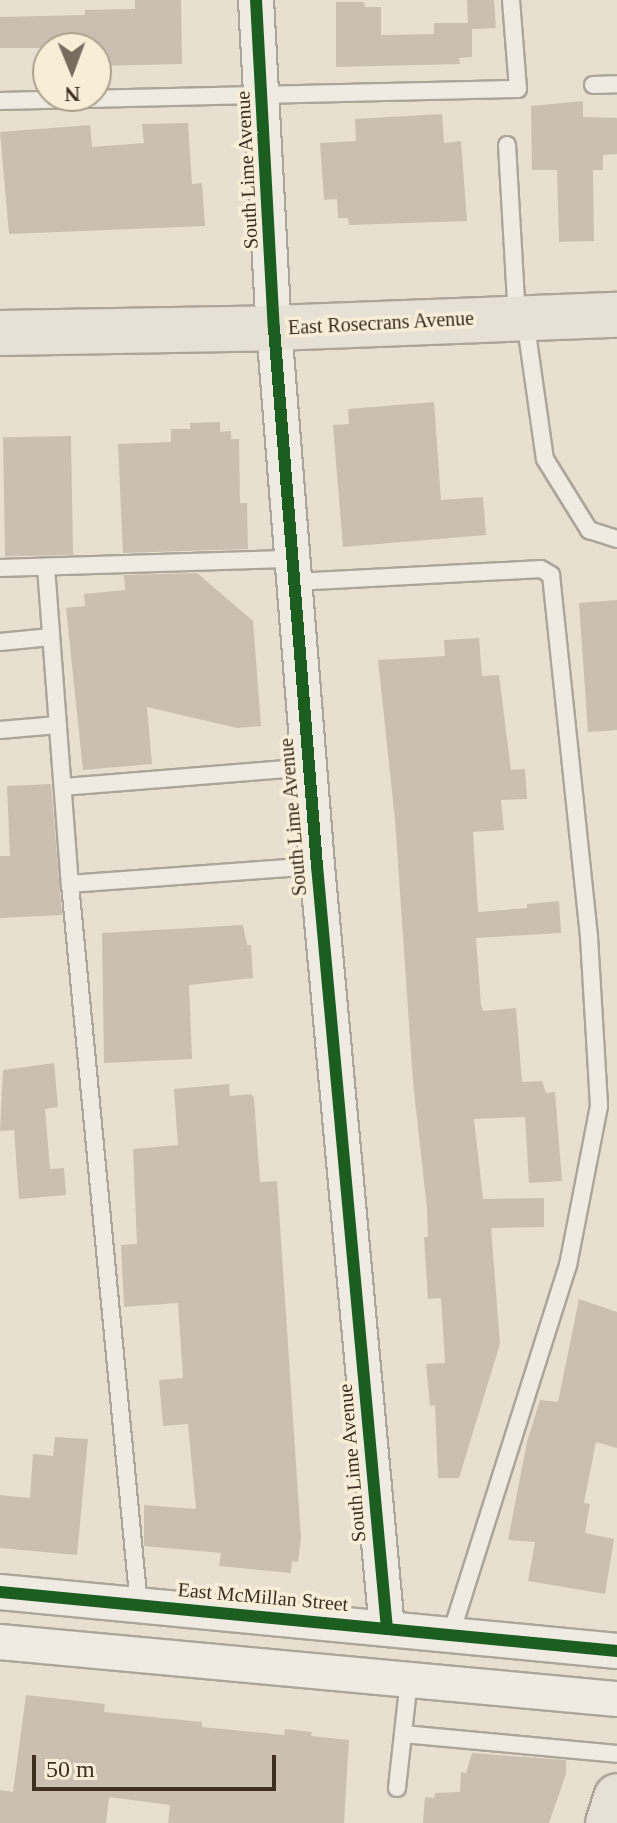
<!DOCTYPE html>
<style>
body{margin:0}
#map{position:relative;width:617px;height:1823px;overflow:hidden;background:#e7e0d1;font-family:Georgia,serif}
div>[style]{position:absolute}
.building>*{inset:0;background:#cbbfb2;transform-origin:0 0}
.roads{filter:drop-shadow(2px 0 #ada599) drop-shadow(-2px 0 #ada599) drop-shadow(0 2px #ada599) drop-shadow(0 -2px #ada599)}
.lane>*{height:16px;margin:-8px;padding:0 8px;transform-origin:8px;border-radius:8px;background:#efebe3}
.street>*{height:34px;margin:-17px;padding:0 17px;transform-origin:17px;border-radius:17px;background:#efebe3}
.primary>*{height:44px;margin:-22px;padding:0 22px;transform-origin:22px;border-radius:22px;background:#e6e1d4}
.cycleway>*{height:12px;margin:-6px;padding:0 6px;transform-origin:6px;border-radius:6px;background:#1b5e20}
span{translate:-50% -50%;white-space:nowrap;text-align:center;line-height:1.15;-webkit-text-stroke:7px #f7eed8;paint-order:stroke}
.street-label{font-size:20px;color:#3d2e20}
.north{position:absolute;left:32px;top:32px;width:80px;height:80px;box-sizing:border-box;background:#f7eed8;border:2px solid #ada18e;border-radius:50%;rotate:179deg;font-size:22px;font-weight:700;line-height:32px;text-align:center;color:#3d2e20}
.north::after{content:'';display:block;margin:auto;width:28px;height:36px;background:#786c5e;clip-path:polygon(50% 0,100% 100%,50% 72%,0 100%)}
.scale{position:absolute;left:32px;top:1755px;width:244px;height:36px;box-sizing:border-box;border:4px solid #3d2e20;border-top:0;padding-left:10px;font-size:24px;line-height:28px;white-space:nowrap;color:#3d2e20;-webkit-text-stroke:6px #f7eed8;paint-order:stroke}
</style>
<div id="map">
<div class="building">
<i style="clip-path:polygon(135px 0,181px 0,182px 64px,96px 66px,96px 48px,0 48px,0 17px,85px 15px,85px 10px,135px 9px)"></i>
<i style="clip-path:polygon(467px 0,494px 0,496px 28px,472px 29px,472px 57px,459px 58px,460px 64px,336px 67px,336px 2px,364px 2px,365px 7px,381px 7px,381px 35px,434px 34px,434px 23px,468px 23px)"></i>
<i style="clip-path:polygon(583px 101px,583px 117px,617px 118px,617px 154px,603px 155px,603px 170px,593px 170px,594px 241px,559px 242px,557px 170px,532px 170px,531px 106px)"></i>
<i style="clip-path:polygon(442px 114px,444px 143px,461px 141px,467px 221px,349px 225px,348px 218px,338px 218px,337px 199px,324px 200px,320px 143px,356px 141px,355px 119px)"></i>
<i style="clip-path:polygon(188px 123px,192px 184px,202px 183px,205px 226px,9px 234px,0 132px,90px 125px,92px 147px,144px 143px,142px 124px)"></i>
<i style="clip-path:polygon(434px 402px,441px 500px,483px 497px,486px 535px,343px 547px,333px 425px,349px 424px,348px 409px)"></i>
<i style="clip-path:polygon(220px 422px,220px 432px,231px 431px,231px 439px,239px 439px,240px 503px,247px 503px,248px 549px,123px 553px,118px 444px,171px 442px,171px 429px,190px 429px,190px 423px)"></i>
<i style="left:71px;top:436px;width:119px;height:68px;rotate:89deg"></i>
<i style="clip-path:polygon(197px 573px,253px 621px,261px 726px,237px 728px,147px 707px,152px 764px,83px 770px,66px 608px,85px 606px,84px 594px,125px 590px,124px 575px)"></i>
<i style="clip-path:polygon(617px 600px,617px 730px,588px 732px,579px 603px)"></i>
<i style="clip-path:polygon(479px 638px,482px 676px,499px 675px,511px 770px,525px 769px,527px 799px,501px 800px,504px 830px,473px 832px,478px 912px,527px 908px,527px 904px,559px 901px,561px 933px,476px 938px,481px 1004px,483px 1011px,516px 1008px,522px 1082px,542px 1081px,546px 1093px,555px 1092px,562px 1181px,529px 1183px,525px 1117px,474px 1119px,483px 1199px,544px 1198px,544px 1227px,491px 1228px,500px 1344px,459px 1478px,438px 1478px,435px 1405px,430px 1406px,426px 1364px,445px 1363px,441px 1298px,428px 1299px,424px 1237px,428px 1237px,427px 1209px,413px 1082px,395px 820px,378px 660px,445px 656px,444px 640px)"></i>
<i style="clip-path:polygon(51px 784px,62px 915px,0 918px,0 856px,10px 856px,7px 786px)"></i>
<i style="clip-path:polygon(243px 925px,247px 945px,251px 945px,253px 978px,189px 985px,192px 1059px,104px 1063px,102px 933px)"></i>
<i style="clip-path:polygon(54px 1063px,58px 1107px,45px 1109px,50px 1169px,64px 1168px,66px 1195px,19px 1199px,14px 1130px,0 1131px,3px 1070px)"></i>
<i style="clip-path:polygon(229px 1084px,230px 1096px,251px 1094px,254px 1098px,260px 1182px,277px 1181px,301px 1538px,298px 1562px,292px 1561px,291px 1573px,219px 1566px,221px 1553px,144px 1546px,144px 1505px,196px 1509px,188px 1424px,163px 1426px,159px 1380px,183px 1378px,178px 1303px,124px 1307px,121px 1245px,137px 1244px,133px 1149px,178px 1145px,174px 1089px)"></i>
<i style="clip-path:polygon(579px 1299px,617px 1312px,617px 1448px,596px 1442px,584px 1503px,590px 1504px,585px 1533px,614px 1539px,605px 1594px,528px 1581px,535px 1542px,508px 1540px,527px 1442px,540px 1400px,558px 1402px)"></i>
<i style="clip-path:polygon(55px 1437px,88px 1439px,77px 1555px,0 1548px,0 1495px,30px 1498px,33px 1454px,53px 1456px)"></i>
<i style="clip-path:polygon(26px 1695px,105px 1704px,104px 1712px,202px 1722px,202px 1727px,284px 1735px,285px 1729px,312px 1732px,311px 1736px,349px 1740px,344px 1823px,168px 1823px,170px 1805px,109px 1797px,106px 1823px,0 1823px,0 1790px,13px 1792px)"></i>
<i style="clip-path:polygon(472px 1753px,566px 1760px,566px 1774px,549px 1823px,423px 1823px,425px 1797px,434px 1798px,435px 1793px,460px 1792px,461px 1772px,466px 1773px)"></i>
</div>
<div class="roads">
<div class="lane">
<i style="left:593px;top:85px;width:24px;rotate:-2deg"></i>
<i style="left:0;top:101px;width:518px;rotate:-1.33deg"></i>
<i style="left:518px;top:89px;width:89px;rotate:-94.5deg"></i>
<i style="left:507px;top:145px;width:171px;rotate:86.7deg"></i>
<i style="left:525px;top:319px;width:141px;rotate:81.9deg"></i>
<i style="left:545px;top:459px;width:84px;rotate:58.2deg"></i>
<i style="left:589px;top:530px;width:29px;rotate:18deg"></i>
<i style="left:46px;top:567px;width:318px;rotate:85.7deg"></i>
<i style="left:70px;top:884px;width:725px;rotate:84.54deg"></i>
<i style="left:0;top:568px;width:293px;rotate:-1.8deg"></i>
<i style="left:294px;top:582px;width:247px;rotate:-3deg"></i>
<i style="left:541px;top:569px;width:12px;rotate:31deg"></i>
<i style="left:551px;top:575px;width:364px;rotate:84deg"></i>
<i style="left:589px;top:937px;width:169px;rotate:86.6deg"></i>
<i style="left:599px;top:1106px;width:162px;rotate:101deg"></i>
<i style="left:568px;top:1265px;width:389px;rotate:107.6deg"></i>
<i style="left:0;top:642px;width:51px;rotate:-5.6deg"></i>
<i style="left:0;top:730px;width:58px;rotate:-4.9deg"></i>
<i style="left:63px;top:787px;width:247px;rotate:-4.6deg"></i>
<i style="left:70px;top:884px;width:248px;rotate:-4.2deg"></i>
<i style="left:403px;top:1734px;width:215px;rotate:5.3deg"></i>
<i style="left:397px;top:1788px;width:109px;rotate:-83.7deg"></i>
</div>
<div class="street">
<i style="left:256px;top:0;width:328px;rotate:86.9deg"></i>
<i style="left:274px;top:328px;width:540px;rotate:85.43deg"></i>
<i style="left:317px;top:866px;width:766px;rotate:84.76deg"></i>
<i style="left:0;top:1592px;width:620px;rotate:5.46deg"></i>
<i style="left:0;top:1642px;width:620px;rotate:5.28deg"></i>
</div>
<div class="primary">
<i style="left:0;top:333px;width:274px;rotate:-1deg"></i>
<i style="left:274px;top:328px;width:343px;rotate:-2.2deg"></i>
<i style="left:608px;top:1823px;width:28px;rotate:-72deg"></i>
</div>
</div>
<div class="cycleway">
<i style="left:256px;top:0;width:328px;rotate:86.9deg"></i>
<i style="left:274px;top:328px;width:540px;rotate:85.43deg"></i>
<i style="left:317px;top:866px;width:766px;rotate:84.76deg"></i>
<i style="left:0;top:1592px;width:620px;rotate:5.46deg"></i>
</div>
<div class="street-label">
<span style="left:247px;top:170px;rotate:-93deg">South Lime Avenue</span>
<span style="left:381px;top:323px;rotate:-3deg">East Rosecrans Avenue</span>
<span style="left:293px;top:817px;rotate:-95deg">South Lime Avenue</span>
<span style="left:352px;top:1463px;rotate:-95deg">South Lime Avenue</span>
<span style="left:263px;top:1597px;rotate:5deg">East McMillan Street</span>
</div>
<div class="north">N</div>
<div class="scale">50 m</div>
</div>
